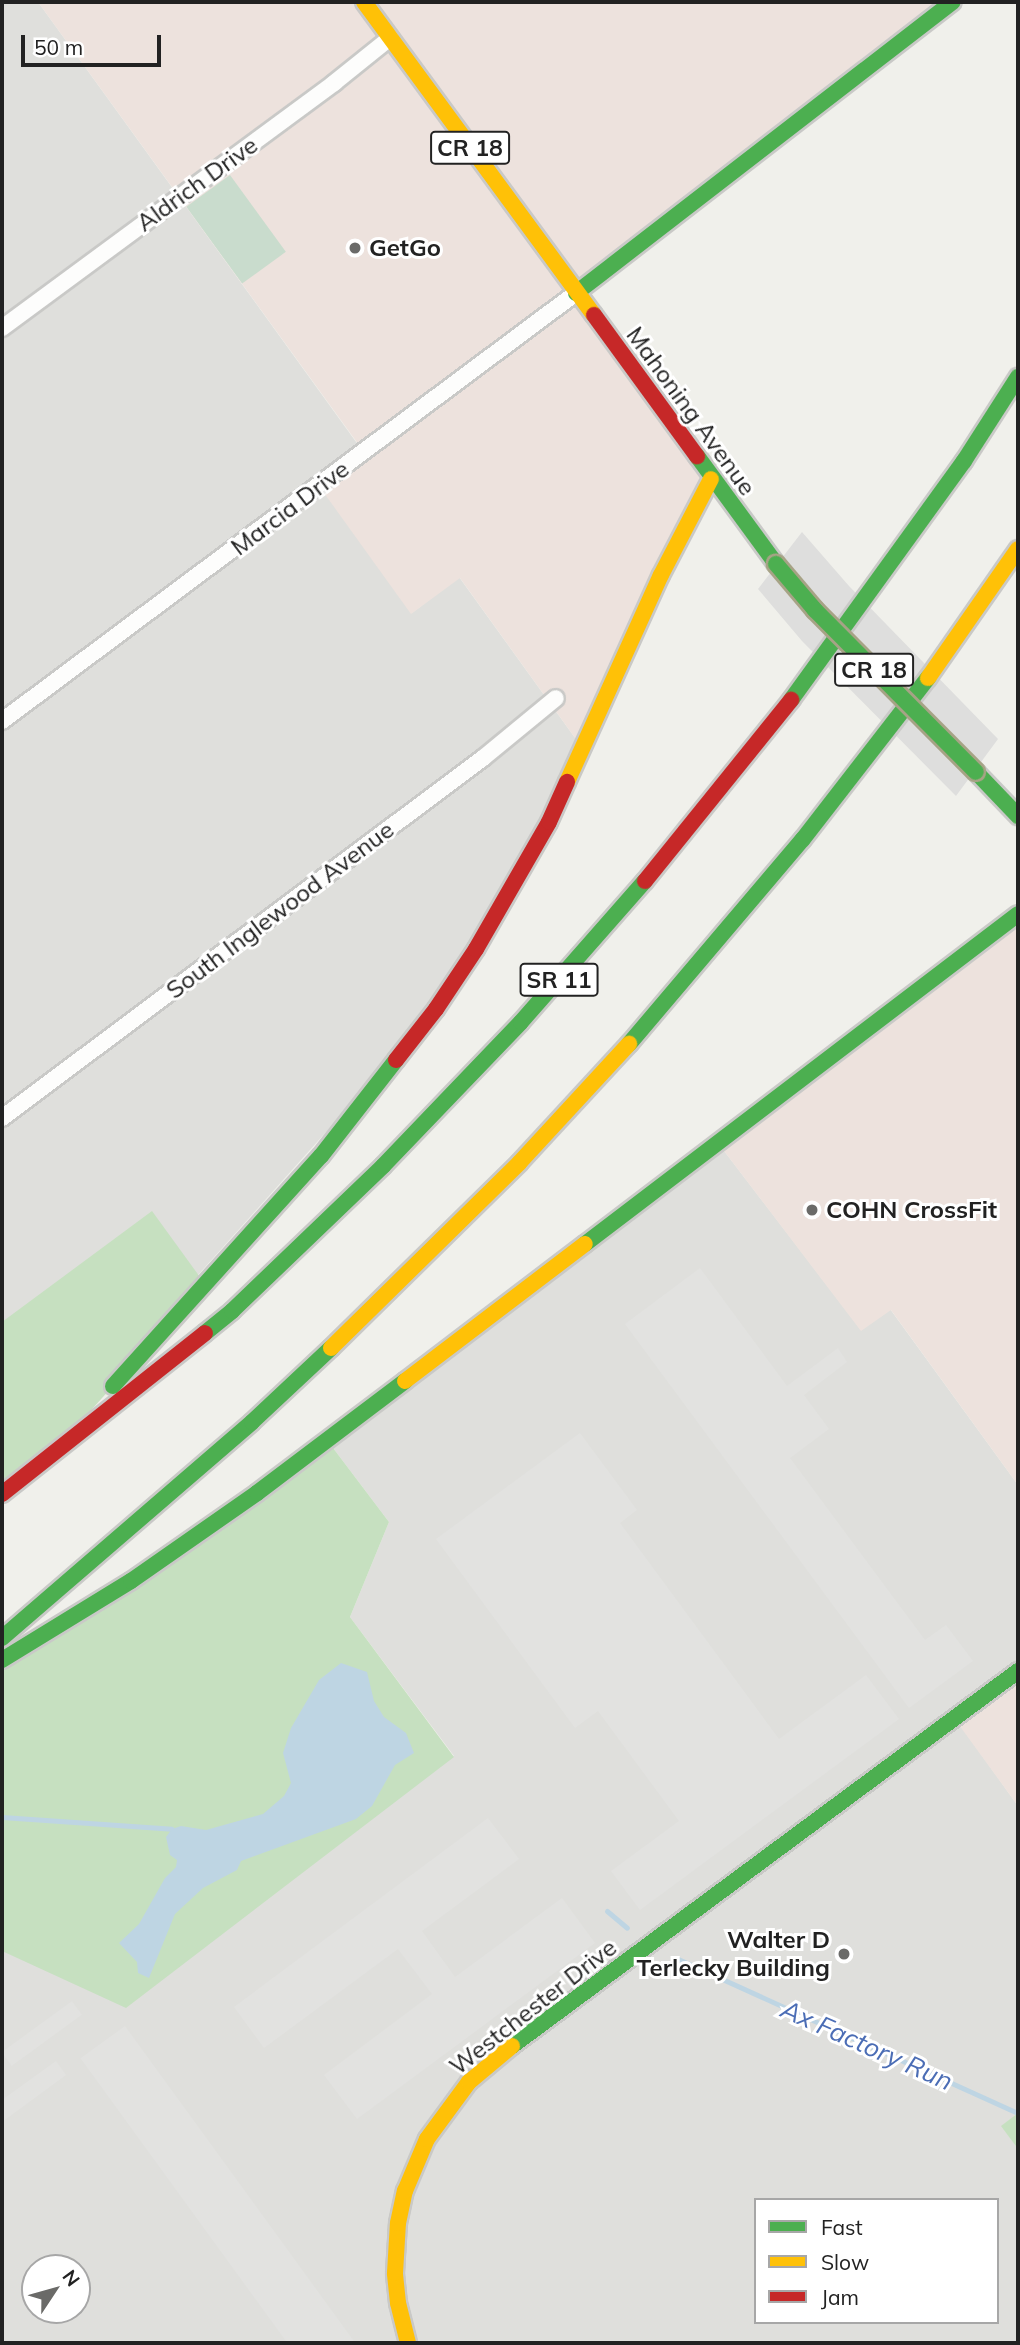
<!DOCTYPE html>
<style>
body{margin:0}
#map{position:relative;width:1020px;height:2345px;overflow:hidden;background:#f0f0eb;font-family:Mulish,sans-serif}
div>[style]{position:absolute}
.residential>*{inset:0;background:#dfdfdc}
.commercial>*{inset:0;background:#ede2dd}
.forest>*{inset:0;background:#c6e0c0}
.cemetery>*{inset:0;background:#c9dccd;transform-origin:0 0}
.parking>*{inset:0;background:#e2e2e0;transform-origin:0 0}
.water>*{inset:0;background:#bed5e3}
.pier>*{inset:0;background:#dededd}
.stream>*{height:5px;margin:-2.5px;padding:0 2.5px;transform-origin:2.5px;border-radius:2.5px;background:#bed5e3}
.roads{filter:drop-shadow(2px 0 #c9c9c7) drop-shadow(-2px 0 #c9c9c7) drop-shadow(0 2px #c9c9c7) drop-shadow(0 -2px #c9c9c7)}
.street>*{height:16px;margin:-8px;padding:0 8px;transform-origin:8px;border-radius:8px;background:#fdfdfc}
.fast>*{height:16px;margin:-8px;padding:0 8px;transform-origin:8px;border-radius:8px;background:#4caf50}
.slow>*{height:16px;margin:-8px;padding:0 8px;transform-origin:8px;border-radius:8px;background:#ffc107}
.jam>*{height:16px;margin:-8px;padding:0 8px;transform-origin:8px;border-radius:8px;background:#c62828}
.bridges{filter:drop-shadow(2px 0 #a7a386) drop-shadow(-2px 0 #a7a386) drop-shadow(0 2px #a7a386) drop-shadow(0 -2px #a7a386)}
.fast-bridge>*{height:16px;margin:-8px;padding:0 8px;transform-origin:8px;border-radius:8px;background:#4caf50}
.dots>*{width:19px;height:19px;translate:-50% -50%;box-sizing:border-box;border:4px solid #fff;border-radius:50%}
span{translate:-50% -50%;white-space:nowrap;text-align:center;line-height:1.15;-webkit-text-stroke:6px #fff;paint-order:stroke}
.shield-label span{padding:2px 5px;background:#fff;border:2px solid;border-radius:5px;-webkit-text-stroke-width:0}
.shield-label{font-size:23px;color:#222;font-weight:700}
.street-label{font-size:24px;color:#222}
.poi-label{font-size:24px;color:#222;font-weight:700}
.left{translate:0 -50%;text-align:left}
.right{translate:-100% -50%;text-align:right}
.water-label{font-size:26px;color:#4b6db5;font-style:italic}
.frame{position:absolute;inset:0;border:4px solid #222;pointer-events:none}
.legend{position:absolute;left:754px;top:2198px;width:245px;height:126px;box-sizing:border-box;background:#fff;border:2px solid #a7a7a7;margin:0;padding:9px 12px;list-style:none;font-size:21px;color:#222}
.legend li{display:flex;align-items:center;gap:14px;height:35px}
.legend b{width:35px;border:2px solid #a7a7a7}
.north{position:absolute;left:21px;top:2254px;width:70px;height:70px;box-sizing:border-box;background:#fff;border:2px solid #a7a7a7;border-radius:50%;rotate:54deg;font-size:19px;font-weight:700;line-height:28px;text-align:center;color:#222}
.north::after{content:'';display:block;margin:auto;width:24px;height:32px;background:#6a6a68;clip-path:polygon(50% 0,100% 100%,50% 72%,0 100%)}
.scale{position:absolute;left:21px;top:35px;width:140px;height:32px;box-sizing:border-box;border:4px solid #222;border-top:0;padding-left:9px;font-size:21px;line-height:24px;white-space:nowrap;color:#222;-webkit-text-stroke:5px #fff;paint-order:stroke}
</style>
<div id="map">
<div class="residential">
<i style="clip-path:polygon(2px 2px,38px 2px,364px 453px,412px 613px,459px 577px,583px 749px,436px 1009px,2px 1494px)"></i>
<i style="clip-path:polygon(evenodd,718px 1143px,861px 1330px,890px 1309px,1018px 1485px,1018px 1671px,955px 1718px,1018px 1806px,1018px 2113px,1002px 2126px,1018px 2149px,1018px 2343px,2px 2343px,2px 1952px,454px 1756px,350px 1617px,389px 1522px,327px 1440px,718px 1143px,756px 2200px,997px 2200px,997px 2322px,756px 2322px,756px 2200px,718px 1143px,35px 2268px,77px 2268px,77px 2310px,35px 2310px,35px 2268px)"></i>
</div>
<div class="commercial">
<i style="clip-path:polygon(38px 2px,953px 2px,577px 293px,711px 479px,583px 749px,460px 578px,411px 614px,319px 486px,364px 452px)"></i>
<i style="clip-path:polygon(1018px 914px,1018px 1485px,891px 1310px,861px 1331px,718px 1143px)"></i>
<i style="clip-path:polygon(1018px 1671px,1018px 1806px,954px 1718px)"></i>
</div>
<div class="forest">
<i style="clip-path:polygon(152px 1211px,205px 1284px,56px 1449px,2px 1494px,2px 1322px)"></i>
<i style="clip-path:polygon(327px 1440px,389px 1522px,350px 1617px,454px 1757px,126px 2008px,2px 1951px,2px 1660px)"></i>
<i style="clip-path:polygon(1018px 2113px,1018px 2149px,1001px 2126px)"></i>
</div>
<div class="cemetery">
<i style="left:230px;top:175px;width:95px;height:54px;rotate:54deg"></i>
</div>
<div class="parking">
<i style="clip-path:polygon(700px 1268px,787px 1386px,838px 1348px,847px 1362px,804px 1395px,829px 1429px,790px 1458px,925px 1640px,946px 1625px,973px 1661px,909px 1708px,625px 1324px)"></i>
<i style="clip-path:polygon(580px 1433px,637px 1510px,620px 1523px,779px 1739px,866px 1675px,899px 1719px,640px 1910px,611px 1871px,679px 1821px,598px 1711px,575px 1728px,436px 1539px)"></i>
<i style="clip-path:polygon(488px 1818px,519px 1859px,422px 1931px,455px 1977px,562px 1898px,595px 1943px,357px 2119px,324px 2075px,432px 1994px,398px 1949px,264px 2048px,234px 2007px)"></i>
<i style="left:72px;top:2001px;width:17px;height:87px;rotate:54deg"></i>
<i style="left:125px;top:2026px;width:393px;height:55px;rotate:54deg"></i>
<i style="clip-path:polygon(56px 2061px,66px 2075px,2px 2122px,2px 2100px)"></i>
</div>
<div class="water">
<i style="clip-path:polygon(341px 1663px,367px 1672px,374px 1701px,384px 1717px,406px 1733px,414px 1753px,395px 1765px,372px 1806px,356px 1819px,241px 1861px,237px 1870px,203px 1888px,175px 1914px,149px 1978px,138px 1973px,137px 1962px,119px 1943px,139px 1924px,165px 1878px,176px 1867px,177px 1860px,170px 1855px,166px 1837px,172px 1829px,181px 1826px,206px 1830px,263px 1814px,284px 1796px,291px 1783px,283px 1753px,291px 1728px,319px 1680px)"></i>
</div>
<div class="pier">
<i style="clip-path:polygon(802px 532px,849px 586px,998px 739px,956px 796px,802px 641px,758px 589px)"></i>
</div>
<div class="stream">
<i style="left:2px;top:1817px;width:170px;rotate:4deg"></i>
<i style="left:607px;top:1911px;width:26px;rotate:40deg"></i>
<i style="left:678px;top:1959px;width:373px;rotate:24.4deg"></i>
</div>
<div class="roads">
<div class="street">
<i style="left:2px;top:328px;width:413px;rotate:-36.4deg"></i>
<i style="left:334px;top:83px;width:72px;rotate:-38.8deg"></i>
<i style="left:2px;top:721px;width:716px;rotate:-36.71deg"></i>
<i style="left:2px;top:1118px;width:601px;rotate:-36.81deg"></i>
<i style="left:483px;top:758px;width:94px;rotate:-39.4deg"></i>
</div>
<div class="fast">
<i style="left:576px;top:293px;width:476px;rotate:-37.7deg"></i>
<i style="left:697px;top:456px;width:134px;rotate:53.8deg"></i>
<i style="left:791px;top:700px;width:295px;rotate:-54.1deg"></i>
<i style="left:964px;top:461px;width:100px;rotate:-57.3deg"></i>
<i style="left:976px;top:772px;width:61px;rotate:46.3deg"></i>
<i style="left:629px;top:1044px;width:269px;rotate:-49.7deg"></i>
<i style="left:803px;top:839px;width:204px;rotate:-52.2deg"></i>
<i style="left:585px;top:1244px;width:544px;rotate:-37.31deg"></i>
<i style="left:205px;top:1333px;width:35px;rotate:-39deg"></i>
<i style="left:232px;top:1311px;width:209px;rotate:-43.8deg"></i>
<i style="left:383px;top:1166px;width:199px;rotate:-46.2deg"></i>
<i style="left:521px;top:1022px;width:188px;rotate:-48.7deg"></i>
<i style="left:113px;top:1386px;width:310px;rotate:-47.9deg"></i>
<i style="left:321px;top:1156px;width:122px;rotate:-52deg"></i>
<i style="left:2px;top:1638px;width:330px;rotate:-40.8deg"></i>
<i style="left:252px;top:1422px;width:108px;rotate:-43.1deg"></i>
<i style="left:2px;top:1660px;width:151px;rotate:-31.5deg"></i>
<i style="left:131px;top:1581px;width:154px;rotate:-34.9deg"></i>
<i style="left:257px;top:1493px;width:186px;rotate:-37.1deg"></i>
<i style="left:512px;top:2046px;width:630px;rotate:-36.54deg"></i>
</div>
<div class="slow">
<i style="left:364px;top:2px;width:388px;rotate:53.7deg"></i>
<i style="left:928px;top:678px;width:157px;rotate:-55.1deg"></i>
<i style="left:567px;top:782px;width:227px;rotate:-65.6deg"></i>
<i style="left:661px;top:575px;width:108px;rotate:-62.5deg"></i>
<i style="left:331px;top:1348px;width:265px;rotate:-44.5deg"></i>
<i style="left:520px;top:1162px;width:161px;rotate:-47.3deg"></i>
<i style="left:405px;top:1381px;width:226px;rotate:-37.3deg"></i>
<i style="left:408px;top:2343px;width:41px;rotate:-104deg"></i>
<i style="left:398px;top:2303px;width:30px;rotate:-96deg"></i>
<i style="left:395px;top:2273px;width:50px;rotate:-86.6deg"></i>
<i style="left:398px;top:2223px;width:33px;rotate:-78deg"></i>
<i style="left:405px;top:2191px;width:56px;rotate:-67.1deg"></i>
<i style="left:427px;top:2139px;width:71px;rotate:-53.6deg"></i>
<i style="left:469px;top:2082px;width:56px;rotate:-39.9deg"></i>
</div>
<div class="jam">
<i style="left:594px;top:315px;width:175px;rotate:53.9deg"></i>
<i style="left:645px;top:881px;width:233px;rotate:-51.1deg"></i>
<i style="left:396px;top:1060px;width:65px;rotate:-51.9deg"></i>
<i style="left:436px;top:1009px;width:72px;rotate:-56.3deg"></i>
<i style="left:476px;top:949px;width:146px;rotate:-60.1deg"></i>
<i style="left:549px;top:822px;width:44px;rotate:-65.8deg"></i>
<i style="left:2px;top:1494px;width:259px;rotate:-38.4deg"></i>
</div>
</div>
<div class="bridges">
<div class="fast-bridge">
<i style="left:776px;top:564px;width:60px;rotate:49.7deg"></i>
<i style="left:815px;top:610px;width:228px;rotate:45.2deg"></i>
</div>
</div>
<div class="dots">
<i style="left:355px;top:248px;background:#6a6a68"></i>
<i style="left:812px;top:1210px;background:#6a6a68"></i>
<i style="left:844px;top:1954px;background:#6a6a68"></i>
</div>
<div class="shield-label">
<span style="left:470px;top:148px">CR 18</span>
<span style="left:874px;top:670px">CR 18</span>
<span style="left:559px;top:980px">SR 11</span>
</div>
<div class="street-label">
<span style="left:197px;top:184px;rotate:-36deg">Aldrich Drive</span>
<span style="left:691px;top:411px;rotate:54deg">Mahoning Avenue</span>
<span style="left:290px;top:508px;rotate:-37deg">Marcia Drive</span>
<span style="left:280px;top:910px;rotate:-37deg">South Inglewood Avenue</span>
<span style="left:533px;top:2007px;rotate:-38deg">Westchester Drive</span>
</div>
<div class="poi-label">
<span class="left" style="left:369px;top:248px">GetGo</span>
<span class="left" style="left:826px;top:1210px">COHN CrossFit</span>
<span class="right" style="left:830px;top:1954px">Walter D<br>Terlecky Building</span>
</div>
<div class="water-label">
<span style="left:867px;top:2045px;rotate:24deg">Ax Factory Run</span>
</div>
<div class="frame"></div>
<ul class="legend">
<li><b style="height:9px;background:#4caf50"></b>Fast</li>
<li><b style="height:9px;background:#ffc107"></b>Slow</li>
<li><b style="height:9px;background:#c62828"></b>Jam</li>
</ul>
<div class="north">N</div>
<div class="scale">50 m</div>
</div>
